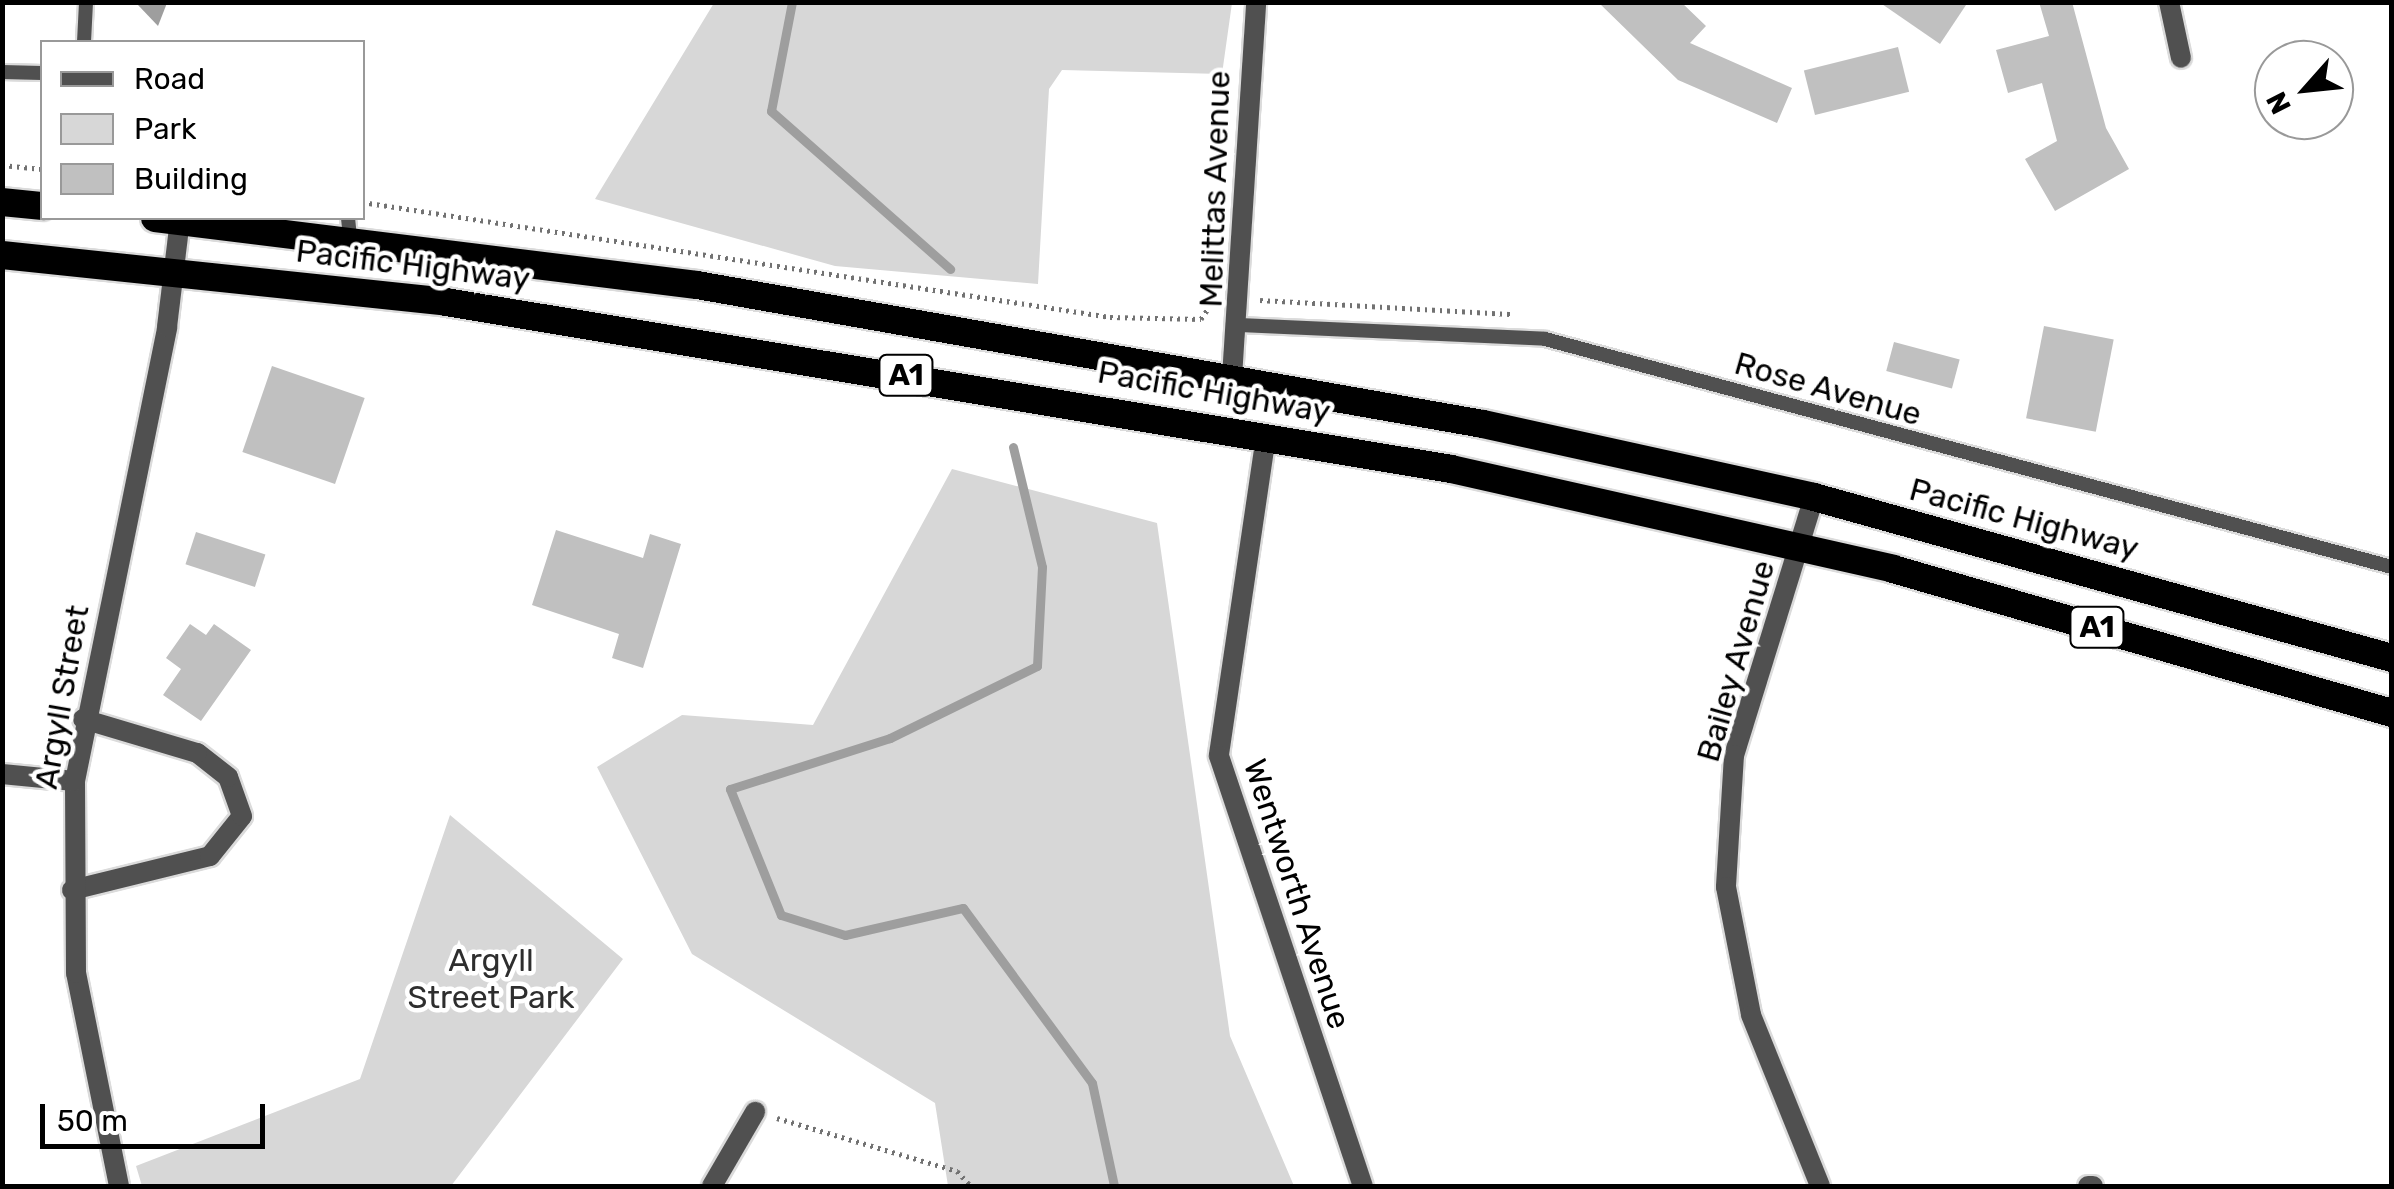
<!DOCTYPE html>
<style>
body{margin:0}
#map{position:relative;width:2394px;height:1189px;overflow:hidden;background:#fff;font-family:Rubik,sans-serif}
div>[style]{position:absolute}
.green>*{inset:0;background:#d7d7d7}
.water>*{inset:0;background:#9e9e9e}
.stream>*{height:9px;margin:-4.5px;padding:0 4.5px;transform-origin:4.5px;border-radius:4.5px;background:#9e9e9e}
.building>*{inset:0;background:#c0c0c0;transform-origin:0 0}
.path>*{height:5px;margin-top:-2.5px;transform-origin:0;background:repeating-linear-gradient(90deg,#727272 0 2.5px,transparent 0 7.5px)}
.roads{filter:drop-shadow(2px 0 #dbdbdb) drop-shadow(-2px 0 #dbdbdb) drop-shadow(0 2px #dbdbdb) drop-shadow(0 -2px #dbdbdb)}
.service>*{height:14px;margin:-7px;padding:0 7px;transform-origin:7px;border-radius:7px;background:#505050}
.minor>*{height:20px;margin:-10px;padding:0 10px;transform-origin:10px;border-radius:10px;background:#505050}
.trunk>*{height:28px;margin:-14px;padding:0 14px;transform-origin:14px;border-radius:14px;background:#000}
span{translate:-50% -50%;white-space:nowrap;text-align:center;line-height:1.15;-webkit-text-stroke:9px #fff;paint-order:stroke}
.shield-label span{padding:2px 8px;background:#fff;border:2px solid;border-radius:8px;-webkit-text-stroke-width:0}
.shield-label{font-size:30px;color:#000;font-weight:700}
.street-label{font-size:32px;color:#000}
.park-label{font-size:32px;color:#2e2e2e}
.frame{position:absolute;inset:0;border:5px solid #000;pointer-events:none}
.legend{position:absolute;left:40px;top:40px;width:325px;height:180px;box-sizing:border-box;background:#fff;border:2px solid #999;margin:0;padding:12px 18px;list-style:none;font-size:30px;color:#000}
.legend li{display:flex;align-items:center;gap:20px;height:50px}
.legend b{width:50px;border:2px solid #999}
.north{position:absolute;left:2254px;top:40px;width:100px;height:100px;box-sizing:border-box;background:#fff;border:2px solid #999;border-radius:50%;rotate:243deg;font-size:28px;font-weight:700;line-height:40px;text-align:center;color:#000}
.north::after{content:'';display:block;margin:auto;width:35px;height:45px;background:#000;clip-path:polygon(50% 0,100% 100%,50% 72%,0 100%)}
.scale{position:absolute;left:40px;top:1104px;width:225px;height:45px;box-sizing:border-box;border:5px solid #000;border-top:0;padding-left:12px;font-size:30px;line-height:35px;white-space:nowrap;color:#000;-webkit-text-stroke:8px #fff;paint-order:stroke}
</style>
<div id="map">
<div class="green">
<i style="clip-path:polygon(714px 3px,714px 2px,1232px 3px,1222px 74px,1062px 70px,1049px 89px,1038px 284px,835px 266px,595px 199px)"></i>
<i style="clip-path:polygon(952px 469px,1157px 523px,1230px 1036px,1294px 1186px,948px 1186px,935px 1103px,692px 954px,597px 767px,682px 715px,813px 725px)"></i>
<i style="clip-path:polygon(450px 815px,623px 959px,451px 1186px,142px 1186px,136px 1166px,360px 1079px)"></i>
</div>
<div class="water">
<i style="clip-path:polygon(167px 3px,158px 26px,138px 5px,138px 3px)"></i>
</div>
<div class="stream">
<i style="left:792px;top:2px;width:111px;rotate:100.9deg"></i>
<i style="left:771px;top:111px;width:239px;rotate:41.4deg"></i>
<i style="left:1013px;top:447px;width:123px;rotate:76.4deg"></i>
<i style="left:1042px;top:567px;width:99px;rotate:92.9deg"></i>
<i style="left:1037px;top:666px;width:164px;rotate:153.9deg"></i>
<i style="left:890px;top:738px;width:168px;rotate:162.3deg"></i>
<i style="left:730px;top:789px;width:136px;rotate:68deg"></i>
<i style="left:781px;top:915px;width:67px;rotate:17.4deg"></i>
<i style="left:845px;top:935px;width:121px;rotate:-12.9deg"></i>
<i style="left:963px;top:908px;width:217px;rotate:53.6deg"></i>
<i style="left:1092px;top:1083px;width:105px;rotate:77.9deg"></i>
</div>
<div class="building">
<i style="clip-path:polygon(1598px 2px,1681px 2px,1706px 26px,1690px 43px,1792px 88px,1777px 123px,1678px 80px)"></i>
<i style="clip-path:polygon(1879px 2px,1968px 2px,1940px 44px)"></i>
<i style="clip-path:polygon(2039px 2px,2072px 2px,2106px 128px,2129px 169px,2055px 211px,2025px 159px,2057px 141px,2042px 83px,2008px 93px,1996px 50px,2049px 36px)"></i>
<i style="left:1898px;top:47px;width:46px;height:97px;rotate:76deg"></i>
<i style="left:2044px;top:326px;width:71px;height:94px;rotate:11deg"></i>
<i style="left:1894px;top:342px;width:68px;height:30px;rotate:15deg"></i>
<i style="left:272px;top:366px;width:98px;height:91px;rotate:19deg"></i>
<i style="clip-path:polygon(556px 530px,643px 558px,650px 534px,681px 544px,643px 668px,612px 658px,619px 634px,532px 605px)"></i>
<i style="left:196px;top:532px;width:73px;height:34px;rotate:18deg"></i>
<i style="clip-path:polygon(190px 624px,206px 635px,214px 624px,251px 650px,201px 721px,163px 695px,181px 669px,166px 658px)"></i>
</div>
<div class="path">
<i style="left:2px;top:165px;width:40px;rotate:5.7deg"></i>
<i style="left:362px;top:202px;width:757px;rotate:8.74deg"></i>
<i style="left:1110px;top:317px;width:91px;rotate:1.3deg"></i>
<i style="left:1201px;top:319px;width:23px;rotate:-56deg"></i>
<i style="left:1260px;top:300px;width:254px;rotate:3.2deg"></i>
<i style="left:777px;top:1118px;width:188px;rotate:16.4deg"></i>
<i style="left:957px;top:1171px;width:21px;rotate:47deg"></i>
</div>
<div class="roads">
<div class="service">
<i style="left:84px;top:42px;width:40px;rotate:-87.1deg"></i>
<i style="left:2px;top:72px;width:40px;rotate:1.4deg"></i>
<i style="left:348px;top:218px;width:19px;rotate:84deg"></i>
<i style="left:1241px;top:325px;width:304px;rotate:2.6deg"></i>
<i style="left:1545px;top:339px;width:877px;rotate:15.07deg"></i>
</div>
<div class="minor">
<i style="left:2169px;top:2px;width:57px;rotate:77.9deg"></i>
<i style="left:1232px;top:377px;width:376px;rotate:-86.3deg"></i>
<i style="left:1266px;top:436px;width:323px;rotate:98.4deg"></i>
<i style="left:1219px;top:756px;width:453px;rotate:71.5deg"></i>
<i style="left:1814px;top:497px;width:270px;rotate:107.2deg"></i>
<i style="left:1734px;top:755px;width:132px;rotate:93.5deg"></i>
<i style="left:1726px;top:887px;width:130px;rotate:78.9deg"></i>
<i style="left:1751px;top:1015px;width:184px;rotate:68deg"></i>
<i style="left:2px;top:774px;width:73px;rotate:5.5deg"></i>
<i style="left:72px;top:890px;width:142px;rotate:-13.8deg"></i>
<i style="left:210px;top:856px;width:51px;rotate:-51.3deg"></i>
<i style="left:242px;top:816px;width:41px;rotate:-109.7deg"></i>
<i style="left:228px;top:777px;width:39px;rotate:-142deg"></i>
<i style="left:197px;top:753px;width:119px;rotate:-163.4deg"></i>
<i style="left:119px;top:1186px;width:217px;rotate:-101.4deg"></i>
<i style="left:76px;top:973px;width:192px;rotate:-90.3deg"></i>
<i style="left:75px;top:781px;width:463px;rotate:-78.5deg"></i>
<i style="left:167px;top:327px;width:108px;rotate:-83.1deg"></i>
<i style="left:712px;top:1186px;width:86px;rotate:-59.8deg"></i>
<i style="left:2088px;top:1186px;width:5px"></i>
</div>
<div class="trunk">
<i style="left:2px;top:202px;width:40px;rotate:5.7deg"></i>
<i style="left:155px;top:218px;width:546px;rotate:7.05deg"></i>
<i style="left:697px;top:285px;width:798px;rotate:10.03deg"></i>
<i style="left:1483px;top:424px;width:339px;rotate:12.4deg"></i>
<i style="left:1814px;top:497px;width:600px;rotate:15.57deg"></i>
<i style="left:2px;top:255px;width:446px;rotate:6deg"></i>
<i style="left:446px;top:302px;width:1019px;rotate:9.43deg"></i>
<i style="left:1451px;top:469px;width:453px;rotate:12.7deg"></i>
<i style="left:1893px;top:569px;width:519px;rotate:16.1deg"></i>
</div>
</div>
<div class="shield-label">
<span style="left:906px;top:375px">A1</span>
<span style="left:2097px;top:627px">A1</span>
</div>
<div class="street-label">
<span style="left:1215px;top:189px;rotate:-88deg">Melittas Avenue</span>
<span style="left:413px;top:265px;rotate:7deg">Pacific Highway</span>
<span style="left:1828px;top:389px;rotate:16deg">Rose Avenue</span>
<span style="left:1214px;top:392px;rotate:10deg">Pacific Highway</span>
<span style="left:2024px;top:519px;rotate:15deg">Pacific Highway</span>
<span style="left:1736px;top:661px;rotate:-74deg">Bailey Avenue</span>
<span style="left:62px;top:697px;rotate:-80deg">Argyll Street</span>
<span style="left:1297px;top:894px;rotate:72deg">Wentworth Avenue</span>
</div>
<div class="park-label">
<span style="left:491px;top:979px">Argyll<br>Street Park</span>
</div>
<div class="frame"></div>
<ul class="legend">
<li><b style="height:12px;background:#505050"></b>Road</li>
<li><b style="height:28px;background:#d7d7d7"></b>Park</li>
<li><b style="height:28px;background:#c0c0c0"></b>Building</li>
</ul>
<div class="north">N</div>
<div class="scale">50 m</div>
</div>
